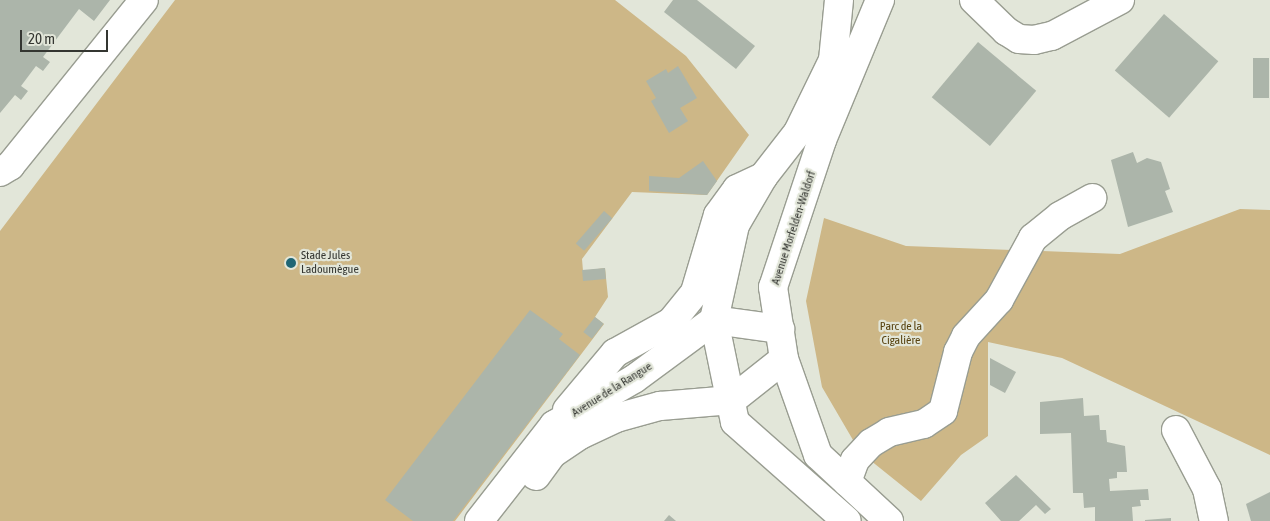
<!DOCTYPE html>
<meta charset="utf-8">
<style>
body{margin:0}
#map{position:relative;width:1270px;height:521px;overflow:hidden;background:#e2e6d9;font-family:"Asap Condensed",sans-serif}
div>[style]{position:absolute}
.green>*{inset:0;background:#cdb787}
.building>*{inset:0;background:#acb5aa;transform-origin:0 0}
.roads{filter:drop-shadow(1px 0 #999d91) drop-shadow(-1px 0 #999d91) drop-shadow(0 1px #999d91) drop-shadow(0 -1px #999d91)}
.minor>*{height:28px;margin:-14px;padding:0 14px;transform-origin:14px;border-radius:14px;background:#fff}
.major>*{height:28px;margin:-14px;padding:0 14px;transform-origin:14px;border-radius:14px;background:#fff}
.dots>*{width:14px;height:14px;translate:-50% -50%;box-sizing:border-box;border:2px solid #e2e6d9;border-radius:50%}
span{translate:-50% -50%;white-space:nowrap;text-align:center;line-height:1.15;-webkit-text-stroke:4.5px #e2e6d9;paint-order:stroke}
.street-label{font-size:12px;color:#343631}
.poi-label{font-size:12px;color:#343631}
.left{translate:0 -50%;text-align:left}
.park-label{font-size:12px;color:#57420f}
.scale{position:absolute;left:20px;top:30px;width:88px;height:22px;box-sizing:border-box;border:2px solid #343631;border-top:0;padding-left:6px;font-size:15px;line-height:18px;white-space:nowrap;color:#343631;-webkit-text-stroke:4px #e2e6d9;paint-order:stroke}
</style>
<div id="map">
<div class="green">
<i style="clip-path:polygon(175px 0,615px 0,686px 56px,749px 135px,707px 195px,632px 192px,582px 259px,583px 271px,605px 268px,608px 297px,595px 317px,604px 324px,455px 521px,0 521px,0 231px)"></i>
<i style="clip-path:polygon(1240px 209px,1270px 210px,1270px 455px,1062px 358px,988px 342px,988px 436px,961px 455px,921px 501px,860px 452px,822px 387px,806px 301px,824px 218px,906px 246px,1120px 254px)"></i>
</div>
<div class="building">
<i style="clip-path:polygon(0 0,110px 0,94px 21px,79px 9px,43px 57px,50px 62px,43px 71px,36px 66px,21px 86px,28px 91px,21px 100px,15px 95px,0 113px)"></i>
<i style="clip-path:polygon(673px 0,697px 0,755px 46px,736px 69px,664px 12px)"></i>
<i style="left:1164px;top:14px;width:72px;height:75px;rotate:41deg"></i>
<i style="left:978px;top:42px;width:76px;height:72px;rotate:40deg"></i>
<i style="left:1253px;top:58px;width:16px;height:40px"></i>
<i style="clip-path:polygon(678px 66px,697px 98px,680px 108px,688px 121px,669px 133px,651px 101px,656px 98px,646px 81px,666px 69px,668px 73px)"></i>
<i style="clip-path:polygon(1133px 152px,1137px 163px,1147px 158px,1161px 162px,1170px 189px,1165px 191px,1173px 212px,1128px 227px,1111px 160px)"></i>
<i style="clip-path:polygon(703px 161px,717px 181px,707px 195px,649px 191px,649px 176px,679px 178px)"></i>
<i style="left:604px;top:211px;width:11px;height:43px;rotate:41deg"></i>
<i style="left:605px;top:268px;width:11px;height:23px;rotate:85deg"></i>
<i style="clip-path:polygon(530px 310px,563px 334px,559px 339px,580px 355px,453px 521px,413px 521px,385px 500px)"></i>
<i style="left:595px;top:317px;width:11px;height:19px;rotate:38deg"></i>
<i style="clip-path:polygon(990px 358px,1016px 372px,1005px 393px,990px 385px)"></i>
<i style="clip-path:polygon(1083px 398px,1084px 416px,1099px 415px,1100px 430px,1106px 430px,1107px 442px,1125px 446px,1127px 472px,1117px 472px,1117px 478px,1109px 479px,1110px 491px,1148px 489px,1149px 500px,1140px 500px,1141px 506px,1132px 507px,1133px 521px,1095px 521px,1095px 507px,1084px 508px,1083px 493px,1073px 493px,1071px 433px,1040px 434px,1040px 402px)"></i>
<i style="clip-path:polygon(1016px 475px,1051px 509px,1045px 514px,1036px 505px,1019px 521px,1001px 521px,985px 503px)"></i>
<i style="clip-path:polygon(1270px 492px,1270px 521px,1251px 521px,1246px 504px)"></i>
<i style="clip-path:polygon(669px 515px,676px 521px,664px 521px)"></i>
<i style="clip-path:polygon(1171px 518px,1171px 521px,1145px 521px,1145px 520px)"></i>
</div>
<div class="roads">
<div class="minor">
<i style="left:974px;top:0;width:45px;rotate:44.1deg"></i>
<i style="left:1006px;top:31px;width:15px;rotate:32deg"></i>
<i style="left:1019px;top:39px;width:15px;rotate:4deg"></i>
<i style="left:1034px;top:40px;width:18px;rotate:-13deg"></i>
<i style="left:1052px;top:36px;width:77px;rotate:-27.9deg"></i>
<i style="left:0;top:172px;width:12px;rotate:-31deg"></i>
<i style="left:10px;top:166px;width:213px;rotate:-51.1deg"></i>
<i style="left:567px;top:410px;width:75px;rotate:-49.9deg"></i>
<i style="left:615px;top:353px;width:64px;rotate:-29deg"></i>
<i style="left:671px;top:322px;width:38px;rotate:-51deg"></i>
<i style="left:695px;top:292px;width:80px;rotate:-73.4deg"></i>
<i style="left:718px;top:215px;width:32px;rotate:-54deg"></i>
<i style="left:737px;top:189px;width:29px;rotate:-25deg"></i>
<i style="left:1176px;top:430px;width:67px;rotate:62.3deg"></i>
<i style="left:1207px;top:489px;width:33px;rotate:78deg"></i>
<i style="left:536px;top:476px;width:27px;rotate:-54deg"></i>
<i style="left:552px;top:454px;width:34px;rotate:-34deg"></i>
<i style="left:580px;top:435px;width:40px;rotate:-25deg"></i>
<i style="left:616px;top:418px;width:46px;rotate:-15.3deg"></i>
<i style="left:660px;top:406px;width:72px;rotate:-4.8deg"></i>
<i style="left:732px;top:400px;width:66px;rotate:-38.3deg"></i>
<i style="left:847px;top:482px;width:23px;rotate:-70deg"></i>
<i style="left:855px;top:460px;width:23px;rotate:-47deg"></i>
<i style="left:871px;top:443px;width:21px;rotate:-31deg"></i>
<i style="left:889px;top:432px;width:36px;rotate:-13deg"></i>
<i style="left:924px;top:424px;width:23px;rotate:-34deg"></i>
<i style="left:943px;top:411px;width:61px;rotate:-75.7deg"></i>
<i style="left:958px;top:352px;width:18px;rotate:-63deg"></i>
<i style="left:966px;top:336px;width:49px;rotate:-47.5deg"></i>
<i style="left:999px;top:300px;width:71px;rotate:-61.3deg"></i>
<i style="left:1033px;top:238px;width:35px;rotate:-39deg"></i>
<i style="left:1060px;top:216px;width:37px;rotate:-29deg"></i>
<i style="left:479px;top:521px;width:122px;rotate:-52deg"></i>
<i style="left:554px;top:425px;width:92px;rotate:-29.9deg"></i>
<i style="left:634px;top:379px;width:99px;rotate:-36.4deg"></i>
<i style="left:714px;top:320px;width:67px;rotate:7.8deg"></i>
</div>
<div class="major">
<i style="left:839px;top:0;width:60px;rotate:95.7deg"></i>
<i style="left:833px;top:60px;width:80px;rotate:115.9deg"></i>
<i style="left:798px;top:132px;width:57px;rotate:127.9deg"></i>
<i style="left:763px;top:177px;width:56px;rotate:120.3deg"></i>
<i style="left:735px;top:225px;width:97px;rotate:102.5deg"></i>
<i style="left:714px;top:320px;width:104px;rotate:78.4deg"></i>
<i style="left:735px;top:422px;width:149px;rotate:41.5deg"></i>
<i style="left:880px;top:0;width:152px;rotate:112.5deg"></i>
<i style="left:822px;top:140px;width:155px;rotate:108.4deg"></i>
<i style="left:773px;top:287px;width:73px;rotate:81.3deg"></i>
<i style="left:784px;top:359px;width:102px;rotate:70.5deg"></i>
<i style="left:818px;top:455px;width:97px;rotate:42.9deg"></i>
</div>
</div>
<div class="dots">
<i style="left:291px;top:263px;background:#1f6675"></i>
</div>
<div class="street-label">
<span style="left:794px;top:228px;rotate:-72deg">Avenue Morfelden-Waldorf</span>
<span style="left:612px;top:390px;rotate:-32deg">Avenue de la Rangue</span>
</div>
<div class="poi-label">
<span class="left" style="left:301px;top:263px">Stade Jules<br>Ladoumègue</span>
</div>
<div class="park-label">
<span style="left:901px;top:334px">Parc de la<br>Cigalière</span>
</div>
<div class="scale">20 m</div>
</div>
